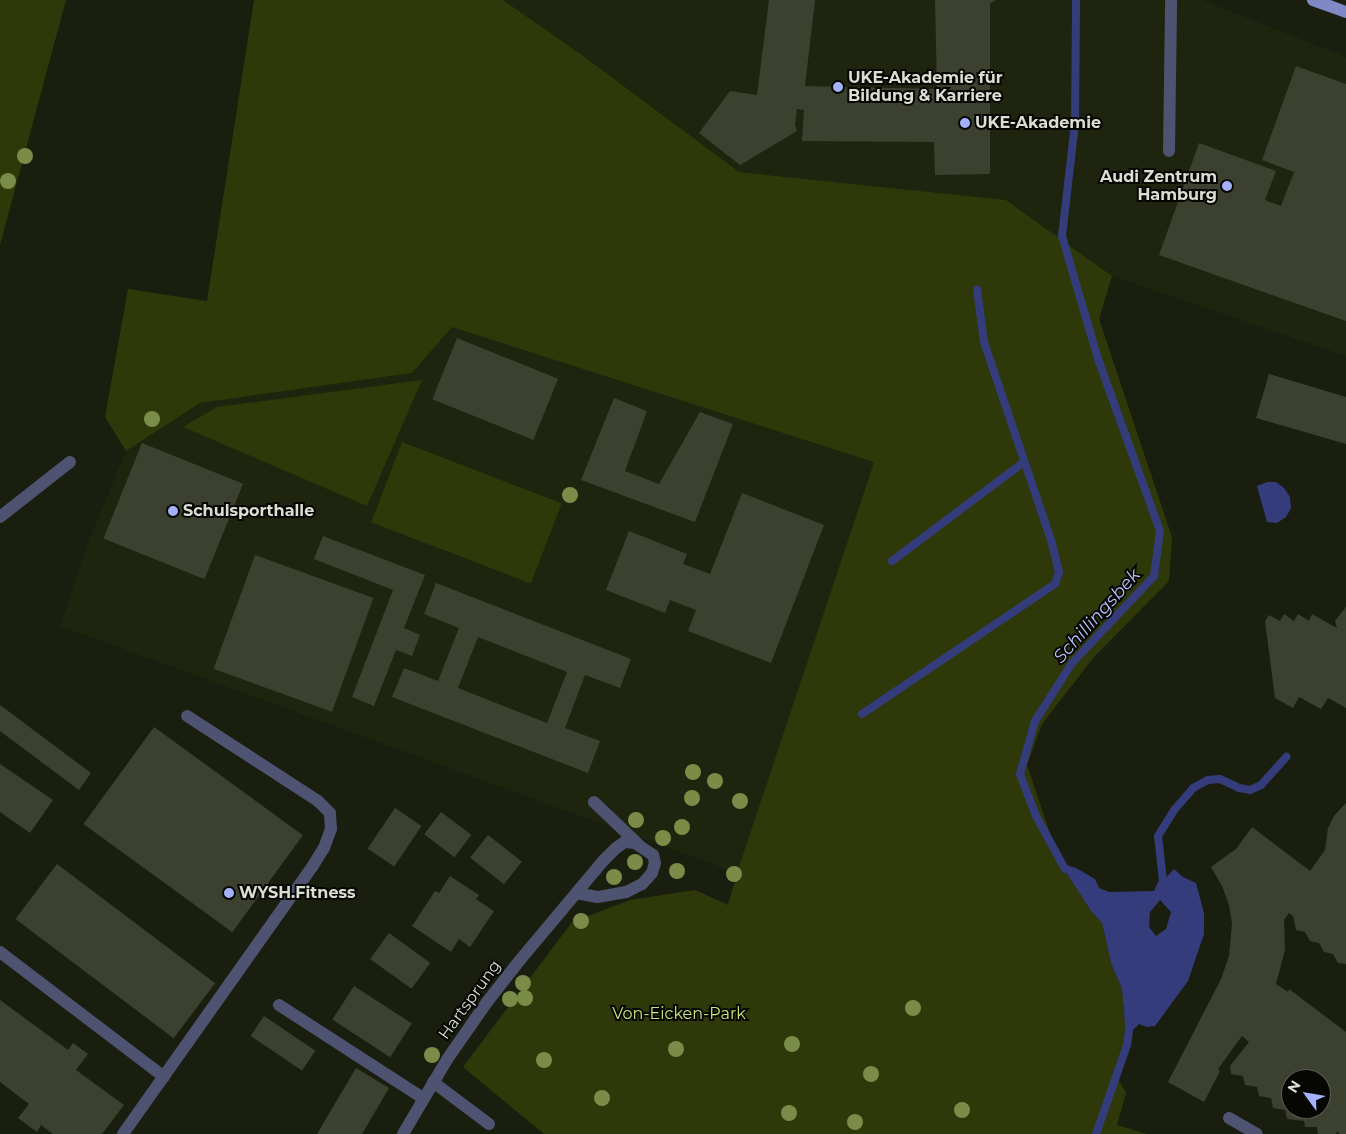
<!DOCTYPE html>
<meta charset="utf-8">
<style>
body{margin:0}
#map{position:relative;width:1346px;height:1134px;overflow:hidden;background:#1a1e0e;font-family:Montserrat,sans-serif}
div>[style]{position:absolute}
.built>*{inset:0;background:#1e240d}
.green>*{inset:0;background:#2f3809;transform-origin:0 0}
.water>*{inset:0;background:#353c7c}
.stream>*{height:8px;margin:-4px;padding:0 4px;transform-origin:4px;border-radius:4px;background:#353c7c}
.building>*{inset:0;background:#3c412f;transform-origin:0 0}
.service>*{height:12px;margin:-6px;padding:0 6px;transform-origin:6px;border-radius:6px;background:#4d5370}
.minor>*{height:12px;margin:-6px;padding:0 6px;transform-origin:6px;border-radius:6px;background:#4d5370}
.primary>*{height:12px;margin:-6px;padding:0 6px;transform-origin:6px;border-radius:6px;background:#7f89c6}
.trees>*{width:16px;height:16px;margin:-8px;border-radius:50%;background:#7b8b48}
.dots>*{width:14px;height:14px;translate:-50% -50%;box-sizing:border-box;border:2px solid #060703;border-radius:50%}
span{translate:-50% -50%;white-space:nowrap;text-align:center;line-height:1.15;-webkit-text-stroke:4px #060703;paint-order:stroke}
.poi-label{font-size:16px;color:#dbded4;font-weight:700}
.left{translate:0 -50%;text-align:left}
.right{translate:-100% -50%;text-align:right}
.street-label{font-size:16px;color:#dbded4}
.park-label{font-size:16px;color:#cbe578}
.water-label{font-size:18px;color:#b7c2fc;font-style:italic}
.north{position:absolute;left:1281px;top:1069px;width:50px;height:50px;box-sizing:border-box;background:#060703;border:1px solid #5b5d57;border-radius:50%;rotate:302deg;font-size:14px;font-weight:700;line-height:20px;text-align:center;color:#dbded4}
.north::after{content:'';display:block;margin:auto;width:18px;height:22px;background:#a4b1fc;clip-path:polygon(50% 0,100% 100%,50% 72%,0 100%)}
</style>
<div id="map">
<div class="built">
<i style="clip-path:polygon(503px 0,1202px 0,1346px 57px,1346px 356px,1112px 276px,1006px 200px,739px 172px,582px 55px)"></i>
<i style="clip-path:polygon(452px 326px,874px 461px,737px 873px,60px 626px,90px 538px,126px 451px,200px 403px,412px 373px)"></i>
</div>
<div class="green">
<i style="clip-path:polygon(0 0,66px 0,0 245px)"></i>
<i style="clip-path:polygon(254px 0,503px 0,582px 55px,739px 172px,1006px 200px,1112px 276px,1099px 319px,1172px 537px,1169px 581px,1094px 657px,1042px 724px,1027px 765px,1060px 863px,1091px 911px,1102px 923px,1111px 963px,1122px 989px,1127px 1045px,1116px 1075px,1126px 1093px,1117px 1125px,1147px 1134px,544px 1134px,463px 1067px,572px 922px,630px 900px,695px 890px,728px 905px,737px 873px,874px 462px,452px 327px,412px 373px,200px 403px,126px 451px,105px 417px,128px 289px,207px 301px)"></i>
<i style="clip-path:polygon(422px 380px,367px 506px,183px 427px,217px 407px)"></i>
<i style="left:402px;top:442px;width:171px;height:86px;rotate:21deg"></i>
</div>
<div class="water">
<i style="clip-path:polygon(1267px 482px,1276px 482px,1284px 488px,1290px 497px,1291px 508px,1286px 517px,1277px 523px,1267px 522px,1257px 486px)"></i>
<i style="clip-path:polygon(evenodd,1060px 863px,1076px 868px,1095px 879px,1099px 888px,1109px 892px,1154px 891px,1174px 869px,1183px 877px,1196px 883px,1204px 913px,1204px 934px,1188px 981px,1155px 1026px,1147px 1027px,1139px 1024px,1130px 1033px,1127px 1045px,1122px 989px,1111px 963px,1102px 923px,1091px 911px,1060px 863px,1160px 900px,1171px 912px,1166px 929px,1156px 936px,1149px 927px,1150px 912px,1160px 900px)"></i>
</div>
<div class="stream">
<i style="left:892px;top:561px;width:165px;rotate:-36.9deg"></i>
<i style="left:862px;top:714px;width:233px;rotate:-34deg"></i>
<i style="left:1055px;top:584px;width:13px;rotate:-72deg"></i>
<i style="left:1059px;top:572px;width:30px;rotate:-104deg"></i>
<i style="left:1052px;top:543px;width:212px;rotate:-108.7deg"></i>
<i style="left:984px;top:342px;width:53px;rotate:-97.5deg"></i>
<i style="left:1065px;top:869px;width:60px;rotate:-118.7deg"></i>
<i style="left:1036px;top:816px;width:45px;rotate:-110.9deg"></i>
<i style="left:1020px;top:774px;width:55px;rotate:-74.2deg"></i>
<i style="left:1035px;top:721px;width:69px;rotate:-57.5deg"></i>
<i style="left:1072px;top:663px;width:120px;rotate:-46.7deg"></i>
<i style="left:1154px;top:576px;width:45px;rotate:-82.4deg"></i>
<i style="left:1160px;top:531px;width:183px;rotate:-109.8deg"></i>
<i style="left:1098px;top:359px;width:128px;rotate:-106.3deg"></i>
<i style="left:1062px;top:236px;width:114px;rotate:-83.4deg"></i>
<i style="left:1075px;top:123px;width:123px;rotate:-89.5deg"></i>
<i style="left:1159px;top:890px;width:10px;rotate:-66deg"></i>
<i style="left:1163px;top:881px;width:45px;rotate:-96.3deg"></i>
<i style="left:1158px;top:836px;width:32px;rotate:-58deg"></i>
<i style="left:1175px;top:809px;width:28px;rotate:-49deg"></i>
<i style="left:1193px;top:788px;width:17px;rotate:-28deg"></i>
<i style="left:1208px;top:780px;width:12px;rotate:-5deg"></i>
<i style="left:1220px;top:779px;width:21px;rotate:25deg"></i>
<i style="left:1239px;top:788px;width:11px;rotate:10deg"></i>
<i style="left:1250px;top:790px;width:12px;rotate:-24deg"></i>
<i style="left:1261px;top:785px;width:38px;rotate:-48deg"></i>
<i style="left:1096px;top:1134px;width:94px;rotate:-70.8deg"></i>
<i style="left:1127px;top:1045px;width:21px;rotate:-82deg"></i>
</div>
<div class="building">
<i style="clip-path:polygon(769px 0,815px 0,805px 86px,937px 89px,935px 0,996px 0,990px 4px,990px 174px,935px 175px,934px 142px,802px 141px,804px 110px,797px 109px,795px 125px,797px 131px,740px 165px,699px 133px,730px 91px,757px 95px)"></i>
<i style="clip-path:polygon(1296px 66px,1346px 84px,1346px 321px,1159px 255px,1199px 143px,1276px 171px,1265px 200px,1281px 206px,1294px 172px,1262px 160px)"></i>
<i style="left:457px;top:338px;width:109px;height:66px;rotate:22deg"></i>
<i style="clip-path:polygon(1269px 374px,1346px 397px,1346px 444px,1256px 418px)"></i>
<i style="clip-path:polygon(614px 398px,647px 411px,625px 471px,659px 484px,700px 412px,733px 424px,695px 522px,581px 480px)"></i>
<i style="left:142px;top:443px;width:109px;height:103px;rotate:22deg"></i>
<i style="clip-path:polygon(742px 493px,824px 525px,771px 663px,688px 631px,696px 610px,670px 600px,665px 613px,606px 590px,629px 531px,687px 554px,683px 564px,710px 574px)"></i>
<i style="clip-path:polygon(323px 536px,425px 575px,404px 628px,420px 635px,412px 656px,396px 650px,374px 706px,352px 697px,393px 590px,314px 559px)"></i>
<i style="left:255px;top:555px;width:126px;height:121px;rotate:20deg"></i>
<i style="clip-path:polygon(evenodd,436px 583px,631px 659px,620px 688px,585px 675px,565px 728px,600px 741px,588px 773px,392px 697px,404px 668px,438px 681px,459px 628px,424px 614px,436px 583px,478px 637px,567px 672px,547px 723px,458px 688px,478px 637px)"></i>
<i style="clip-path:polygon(1346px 607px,1346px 708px,1328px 698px,1321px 709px,1299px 697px,1293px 708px,1275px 698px,1265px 621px,1269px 615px,1280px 621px,1284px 614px,1294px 621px,1298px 614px,1309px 621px,1312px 614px,1337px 628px,1335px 621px)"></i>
<i style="clip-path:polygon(0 705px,91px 773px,79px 790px,0 731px)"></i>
<i style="left:154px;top:727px;width:184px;height:120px;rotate:36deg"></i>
<i style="clip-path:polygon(0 764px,53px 800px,30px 833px,0 812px)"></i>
<i style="clip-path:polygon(evenodd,1346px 803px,1346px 964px,1338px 963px,1333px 954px,1324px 952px,1319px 943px,1310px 941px,1305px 932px,1296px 930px,1293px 916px,1289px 913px,1284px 920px,1285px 950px,1276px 984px,1288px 992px,1289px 989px,1346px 1032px,1346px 1134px,1339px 1134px,1338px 1131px,1336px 1134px,1318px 1134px,1317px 1127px,1305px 1127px,1304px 1121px,1287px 1119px,1285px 1110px,1273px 1108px,1271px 1098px,1259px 1096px,1257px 1087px,1245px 1085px,1243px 1076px,1231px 1074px,1230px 1066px,1249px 1042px,1242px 1036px,1218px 1069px,1220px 1071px,1204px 1102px,1168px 1082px,1221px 979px,1229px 956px,1232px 924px,1229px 905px,1222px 886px,1211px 867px,1236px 849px,1252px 827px,1310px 871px,1325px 850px,1328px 828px,1334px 816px,1346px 803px,1291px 1079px,1321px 1079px,1321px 1109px,1291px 1109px,1291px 1079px)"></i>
<i style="left:395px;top:808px;width:32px;height:49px;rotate:34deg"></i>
<i style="left:441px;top:812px;width:38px;height:28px;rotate:37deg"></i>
<i style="left:488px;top:835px;width:43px;height:29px;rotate:38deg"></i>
<i style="left:57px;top:864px;width:198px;height:69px;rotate:37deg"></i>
<i style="clip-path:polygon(450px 876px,479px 895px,476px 899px,494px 911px,470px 947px,459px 939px,451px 952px,412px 926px,435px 891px,439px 893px)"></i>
<i style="left:389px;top:933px;width:51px;height:32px;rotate:36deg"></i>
<i style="left:354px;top:986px;width:69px;height:40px;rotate:33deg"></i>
<i style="clip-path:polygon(0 1000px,68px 1050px,73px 1043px,88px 1054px,76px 1070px,124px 1105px,102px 1134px,53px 1134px,41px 1125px,37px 1132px,18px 1118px,29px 1104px,0 1082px)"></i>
<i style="left:264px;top:1016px;width:62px;height:24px;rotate:34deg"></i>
<i style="clip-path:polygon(356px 1068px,389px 1088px,362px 1134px,317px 1134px)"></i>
</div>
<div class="service">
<i style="left:1169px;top:151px;width:151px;rotate:-89.2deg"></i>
<i style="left:594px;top:802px;width:62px;rotate:43.7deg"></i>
<i style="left:0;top:952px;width:206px;rotate:37.3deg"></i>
<i style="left:279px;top:1005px;width:171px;rotate:32.9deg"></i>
<i style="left:433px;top:1082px;width:70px;rotate:36.9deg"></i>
<i style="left:1229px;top:1118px;width:32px;rotate:30deg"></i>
<i style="left:123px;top:1134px;width:327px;rotate:-54.7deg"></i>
<i style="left:312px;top:867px;width:22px;rotate:-58deg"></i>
<i style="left:324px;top:848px;width:20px;rotate:-70deg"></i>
<i style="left:331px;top:829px;width:16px;rotate:-94deg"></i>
<i style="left:330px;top:813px;width:17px;rotate:-135deg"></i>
<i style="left:318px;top:801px;width:156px;rotate:-147deg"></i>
</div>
<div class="minor">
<i style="left:0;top:517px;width:89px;rotate:-38.2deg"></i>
<i style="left:403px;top:1134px;width:88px;rotate:-59.4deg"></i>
<i style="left:448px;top:1058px;width:68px;rotate:-55.1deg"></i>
<i style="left:487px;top:1002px;width:53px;rotate:-51.8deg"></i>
<i style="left:520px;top:960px;width:131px;rotate:-50deg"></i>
<i style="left:604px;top:860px;width:17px;rotate:-45deg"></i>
<i style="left:616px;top:848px;width:11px;rotate:-34deg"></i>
<i style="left:625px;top:842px;width:10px;rotate:6deg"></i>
<i style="left:635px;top:843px;width:22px;rotate:34deg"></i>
<i style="left:653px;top:855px;width:8px;rotate:76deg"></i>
<i style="left:655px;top:863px;width:10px;rotate:107deg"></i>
<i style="left:652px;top:873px;width:15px;rotate:132deg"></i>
<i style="left:642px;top:884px;width:18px;rotate:153deg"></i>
<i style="left:626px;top:892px;width:29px;rotate:170deg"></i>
<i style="left:597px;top:897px;width:21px;rotate:-169deg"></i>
</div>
<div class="primary">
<i style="left:1313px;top:0;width:35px;rotate:20deg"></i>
</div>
<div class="trees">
<i style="left:25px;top:156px"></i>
<i style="left:8px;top:181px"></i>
<i style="left:152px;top:419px"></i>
<i style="left:570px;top:495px"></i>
<i style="left:693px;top:772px"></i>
<i style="left:715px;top:781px"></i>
<i style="left:692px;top:798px"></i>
<i style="left:740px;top:801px"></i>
<i style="left:636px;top:820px"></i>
<i style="left:682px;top:827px"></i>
<i style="left:663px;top:838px"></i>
<i style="left:635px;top:862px"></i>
<i style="left:677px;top:871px"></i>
<i style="left:734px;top:874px"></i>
<i style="left:614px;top:877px"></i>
<i style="left:581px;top:921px"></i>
<i style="left:523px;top:983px"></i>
<i style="left:525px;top:998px"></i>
<i style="left:510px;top:999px"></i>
<i style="left:913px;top:1008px"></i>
<i style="left:792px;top:1044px"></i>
<i style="left:676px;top:1049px"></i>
<i style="left:432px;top:1055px"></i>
<i style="left:544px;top:1060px"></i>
<i style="left:871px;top:1074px"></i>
<i style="left:602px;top:1098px"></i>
<i style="left:962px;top:1110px"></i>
<i style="left:789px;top:1113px"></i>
<i style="left:855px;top:1122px"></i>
</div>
<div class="dots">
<i style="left:838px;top:87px;background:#a4b1fc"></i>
<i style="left:965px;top:123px;background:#a4b1fc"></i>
<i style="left:1227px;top:186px;background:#a4b1fc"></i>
<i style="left:173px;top:511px;background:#a4b1fc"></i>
<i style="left:229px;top:893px;background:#a4b1fc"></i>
</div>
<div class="poi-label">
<span class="left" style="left:848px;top:87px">UKE-Akademie für<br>Bildung &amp; Karriere</span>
<span class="left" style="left:975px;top:123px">UKE-Akademie</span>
<span class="right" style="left:1217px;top:186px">Audi Zentrum<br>Hamburg</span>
<span class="left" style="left:183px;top:511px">Schulsporthalle</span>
<span class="left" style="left:239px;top:893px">WYSH.Fitness</span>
</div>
<div class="street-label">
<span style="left:470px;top:1000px;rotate:-54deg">Hartsprung</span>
</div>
<div class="park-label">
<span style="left:679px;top:1014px">Von-Eicken-Park</span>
</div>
<div class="water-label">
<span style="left:1097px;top:616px;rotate:-48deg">Schillingsbek</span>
</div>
<div class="north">N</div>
</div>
